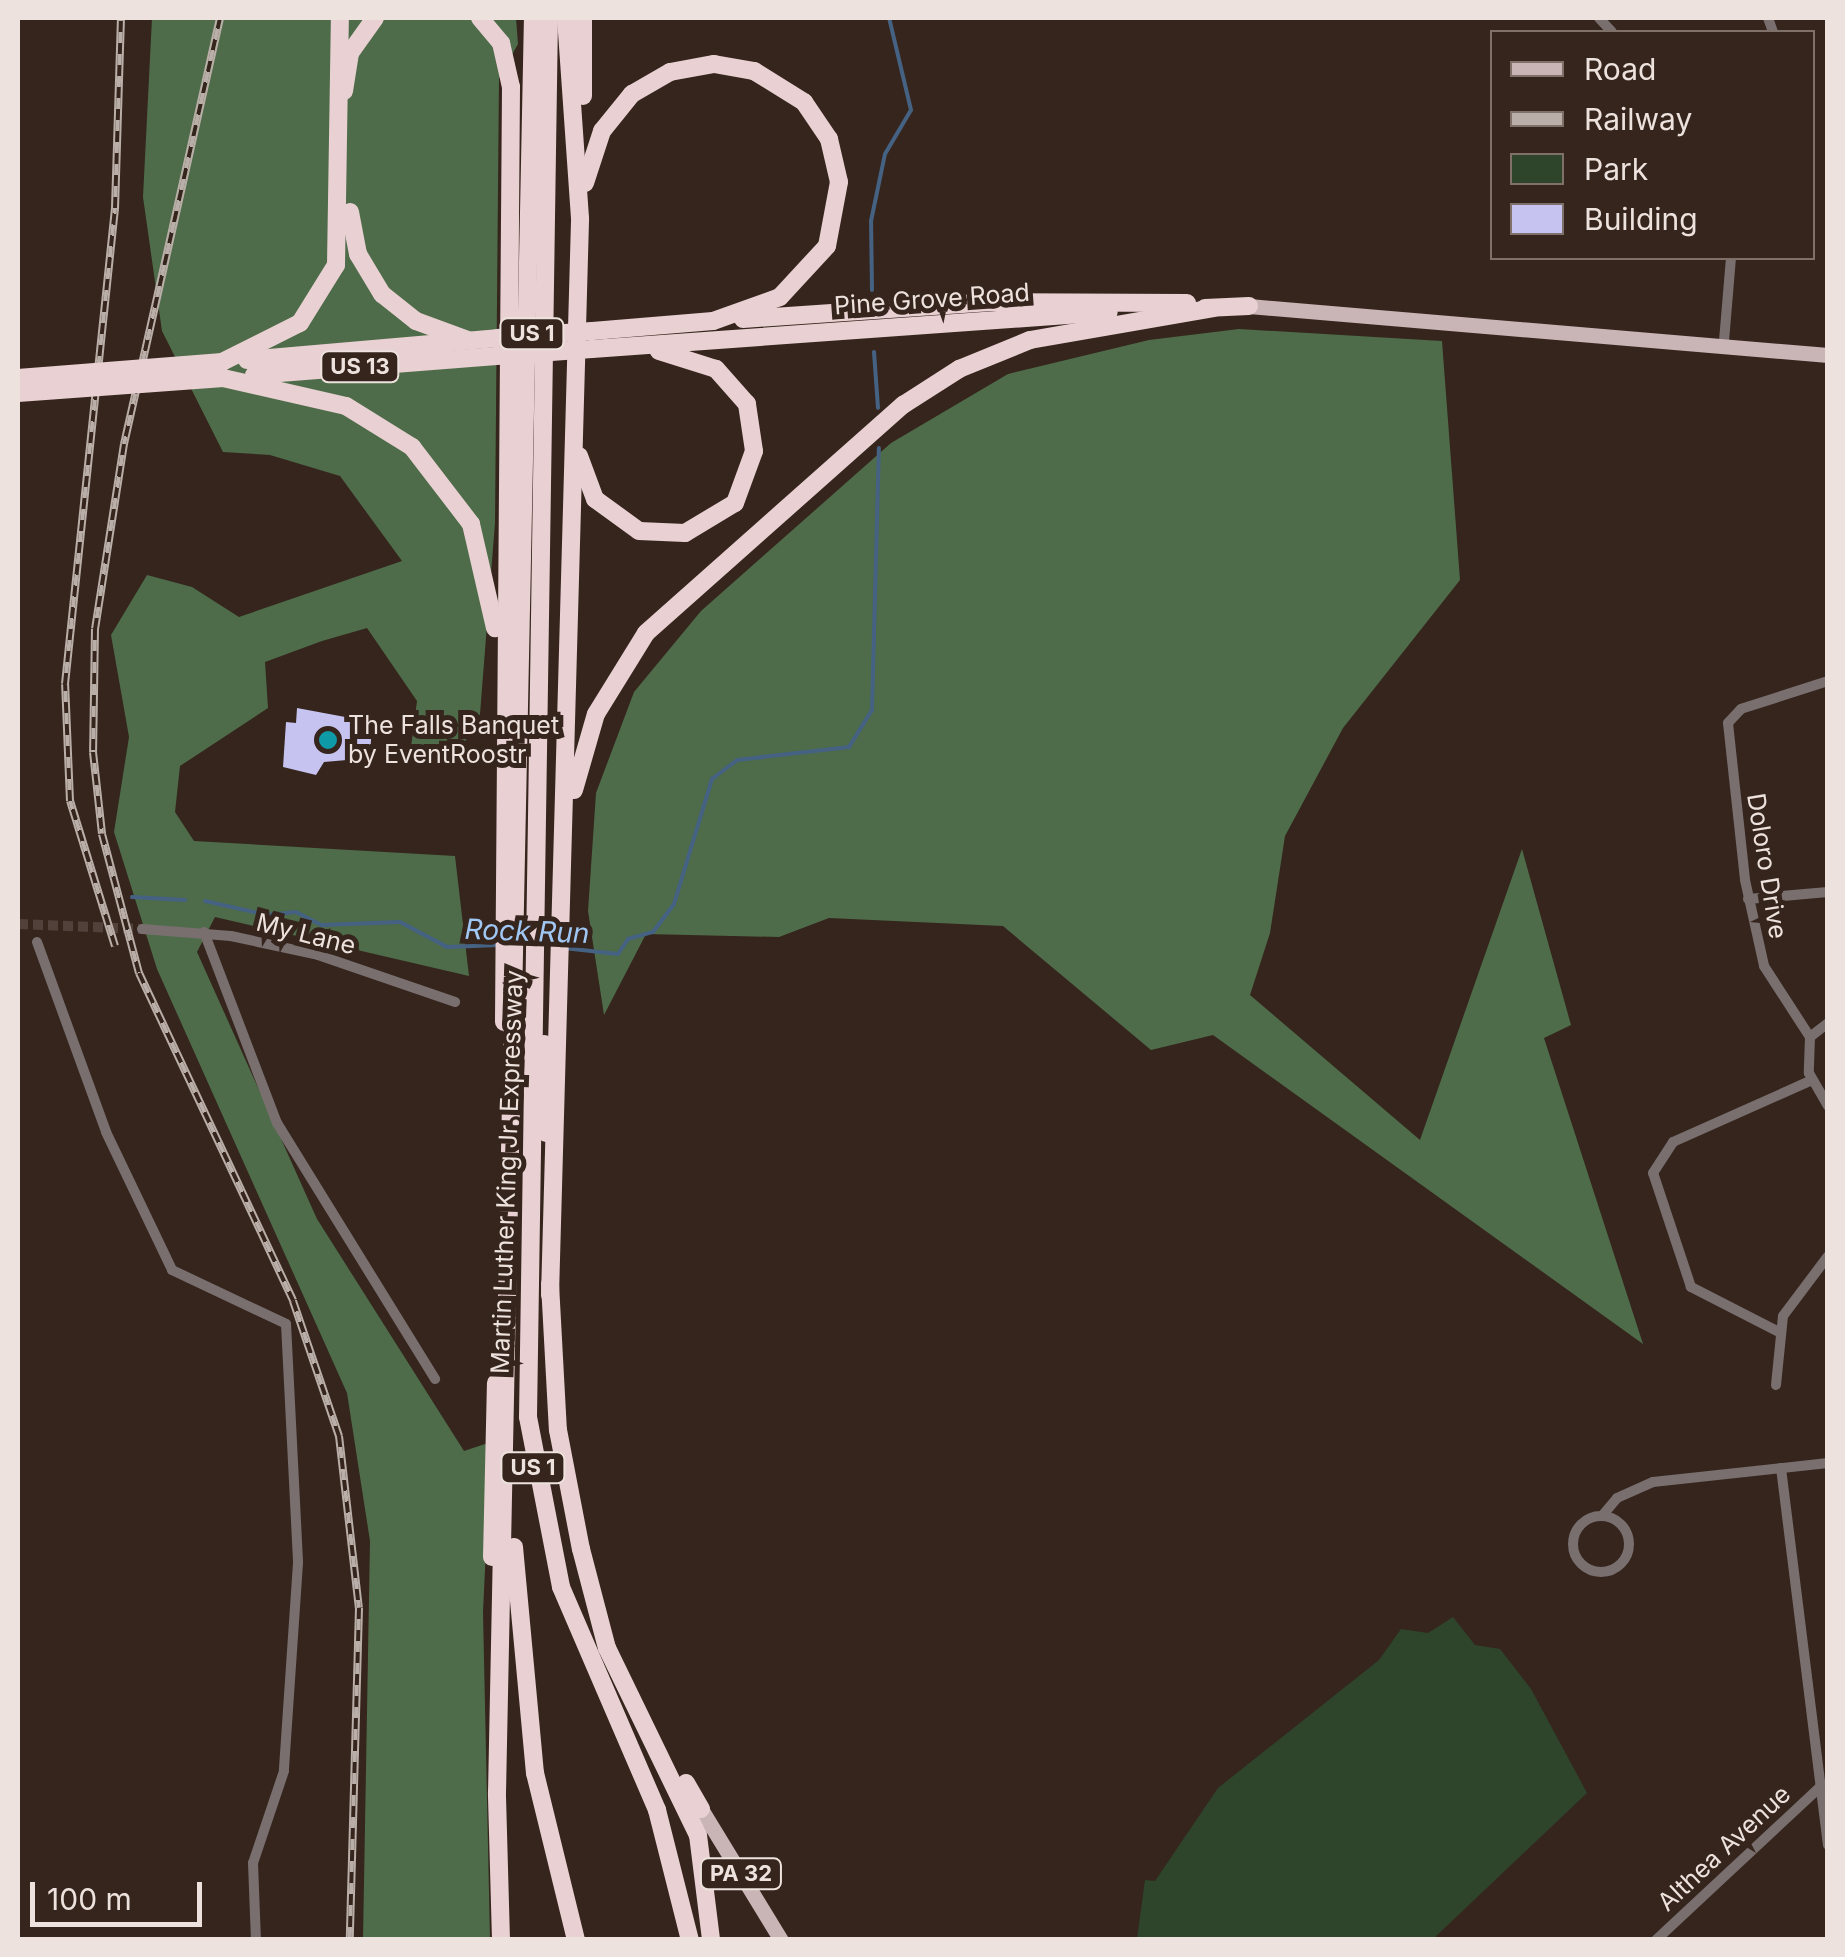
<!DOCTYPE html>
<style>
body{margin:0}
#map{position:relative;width:1845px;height:1957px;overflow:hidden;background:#35251d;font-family:Inter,sans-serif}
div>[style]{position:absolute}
.green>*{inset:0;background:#2e452b}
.forest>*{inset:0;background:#4e6c49}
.stream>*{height:4px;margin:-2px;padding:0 2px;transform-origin:2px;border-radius:2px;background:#456283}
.building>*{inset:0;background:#c6c3f1}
.street-tunnel>*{height:10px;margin-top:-5px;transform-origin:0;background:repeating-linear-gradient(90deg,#51413a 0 10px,transparent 0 15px)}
.street>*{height:10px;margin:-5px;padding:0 5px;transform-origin:5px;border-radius:5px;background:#796f6f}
.street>.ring{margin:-5px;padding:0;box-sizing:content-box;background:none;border:10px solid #796f6f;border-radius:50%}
.primary>*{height:15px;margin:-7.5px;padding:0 7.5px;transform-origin:7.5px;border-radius:7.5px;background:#c9b4b6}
.highway>*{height:18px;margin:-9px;padding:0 9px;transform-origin:9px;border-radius:9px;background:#e9d0d2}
.rail>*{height:8px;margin-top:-4px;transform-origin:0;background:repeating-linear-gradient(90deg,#35251d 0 11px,#baaea8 0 22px);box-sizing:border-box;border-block:2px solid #baaea8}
.highway-bridge>*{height:18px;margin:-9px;padding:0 9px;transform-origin:9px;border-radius:9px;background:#e9d0d2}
.dots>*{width:28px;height:28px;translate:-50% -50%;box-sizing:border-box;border:5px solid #35251d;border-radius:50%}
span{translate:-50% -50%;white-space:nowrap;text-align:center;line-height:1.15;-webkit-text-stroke:10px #35251d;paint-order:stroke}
.shield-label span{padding:2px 8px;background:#35251d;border:2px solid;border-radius:8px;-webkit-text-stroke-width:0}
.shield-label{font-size:22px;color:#ede2dd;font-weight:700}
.street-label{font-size:25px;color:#ede2dd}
.poi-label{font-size:25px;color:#ede2dd}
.left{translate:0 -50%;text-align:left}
.water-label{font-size:28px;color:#a1c8f4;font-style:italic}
.frame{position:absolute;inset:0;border:20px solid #ede2dd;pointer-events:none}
.legend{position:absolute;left:1490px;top:30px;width:325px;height:230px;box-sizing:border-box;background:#35251d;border:2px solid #7f716a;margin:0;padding:12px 18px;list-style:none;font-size:30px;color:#ede2dd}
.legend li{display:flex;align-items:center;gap:20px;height:50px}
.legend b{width:50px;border:2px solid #7f716a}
.scale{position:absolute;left:30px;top:1882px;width:172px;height:45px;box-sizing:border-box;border:5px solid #ede2dd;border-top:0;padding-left:12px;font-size:30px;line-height:35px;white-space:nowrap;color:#ede2dd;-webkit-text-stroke:8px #35251d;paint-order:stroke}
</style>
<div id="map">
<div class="green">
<i style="clip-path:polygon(1453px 1617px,1475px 1645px,1500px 1649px,1531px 1689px,1587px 1793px,1433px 1939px,1137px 1939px,1145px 1880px,1155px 1881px,1218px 1788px,1379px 1660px,1401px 1629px,1428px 1633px)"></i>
</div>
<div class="forest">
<i style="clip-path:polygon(152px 18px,516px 18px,518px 44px,499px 78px,495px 523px,480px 714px,461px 749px,411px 747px,417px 701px,367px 628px,322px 641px,265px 662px,268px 708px,180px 766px,175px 812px,194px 841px,455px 856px,469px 976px,215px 917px,197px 952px,317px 1219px,464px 1451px,491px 1442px,483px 1612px,490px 1939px,363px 1939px,370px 1541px,347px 1393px,157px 969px,114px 832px,129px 737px,111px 635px,147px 575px,192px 587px,239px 617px,402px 561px,340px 476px,270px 455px,223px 452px,162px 331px,143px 197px)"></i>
<i style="clip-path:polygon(1239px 329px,1442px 341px,1460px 580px,1343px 728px,1285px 836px,1270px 933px,1250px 995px,1420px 1140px,1522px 849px,1571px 1025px,1544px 1038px,1643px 1344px,1213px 1035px,1151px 1050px,1003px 926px,829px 918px,779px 937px,646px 934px,604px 1015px,588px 911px,596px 793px,634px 692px,701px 611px,891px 443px,1008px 374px,1149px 340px)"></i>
</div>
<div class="stream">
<i style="left:872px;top:290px;width:69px;rotate:-90.8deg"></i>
<i style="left:871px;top:221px;width:68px;rotate:-78.2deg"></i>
<i style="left:885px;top:154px;width:51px;rotate:-59.4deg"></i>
<i style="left:911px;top:110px;width:95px;rotate:-103.4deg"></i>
<i style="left:874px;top:352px;width:56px;rotate:85.9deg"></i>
<i style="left:132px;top:897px;width:53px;rotate:3.2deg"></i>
<i style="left:205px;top:901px;width:64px;rotate:12.7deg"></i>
<i style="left:267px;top:915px;width:29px;rotate:-6deg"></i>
<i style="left:296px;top:912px;width:29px;rotate:27deg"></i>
<i style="left:322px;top:925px;width:78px;rotate:-2.2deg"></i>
<i style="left:400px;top:922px;width:53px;rotate:28deg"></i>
<i style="left:447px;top:947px;width:52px;rotate:-2.2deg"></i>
<i style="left:564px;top:948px;width:54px;rotate:6.3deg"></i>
<i style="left:618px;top:954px;width:18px;rotate:-56deg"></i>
<i style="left:628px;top:939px;width:26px;rotate:-16deg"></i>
<i style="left:653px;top:932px;width:35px;rotate:-53deg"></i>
<i style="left:674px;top:904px;width:131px;rotate:-73.1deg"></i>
<i style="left:712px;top:779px;width:31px;rotate:-37deg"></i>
<i style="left:737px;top:760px;width:113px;rotate:-6.6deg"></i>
<i style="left:849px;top:747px;width:44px;rotate:-58.1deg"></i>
<i style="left:872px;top:710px;width:262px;rotate:-88.5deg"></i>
</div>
<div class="building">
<i style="clip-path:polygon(297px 708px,372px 722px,370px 758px,324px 762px,316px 775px,283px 767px,286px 722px,296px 723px)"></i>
</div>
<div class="street-tunnel">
<i style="left:18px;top:924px;width:124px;rotate:2.3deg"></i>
</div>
<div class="street">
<i style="left:1599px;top:18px;width:19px;rotate:47deg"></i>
<i style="left:1768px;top:18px;width:15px;rotate:70deg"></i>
<i style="left:1724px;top:341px;width:83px;rotate:-85.2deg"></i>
<i style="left:1828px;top:681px;width:91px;rotate:162.2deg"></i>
<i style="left:1741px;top:709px;width:19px;rotate:133deg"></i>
<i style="left:1728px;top:723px;width:158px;rotate:83.8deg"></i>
<i style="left:1745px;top:880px;width:88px;rotate:77.5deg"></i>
<i style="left:1764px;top:966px;width:85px;rotate:57.1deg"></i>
<i style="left:1810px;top:1037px;width:36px;rotate:92deg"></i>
<i style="left:1809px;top:1073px;width:38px;rotate:60deg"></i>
<i style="left:1748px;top:899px;width:80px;rotate:-5deg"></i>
<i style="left:142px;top:929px;width:89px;rotate:4.5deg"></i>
<i style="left:231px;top:936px;width:89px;rotate:12.3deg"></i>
<i style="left:318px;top:955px;width:145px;rotate:18.9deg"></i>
<i style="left:204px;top:932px;width:204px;rotate:69.1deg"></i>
<i style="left:277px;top:1123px;width:301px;rotate:58.3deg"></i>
<i style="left:37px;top:942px;width:202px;rotate:70deg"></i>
<i style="left:106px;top:1132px;width:153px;rotate:64.4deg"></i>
<i style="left:172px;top:1270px;width:126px;rotate:25.3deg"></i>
<i style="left:286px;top:1324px;width:239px;rotate:87.1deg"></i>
<i style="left:298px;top:1563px;width:208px;rotate:93.9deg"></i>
<i style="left:284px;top:1771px;width:97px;rotate:108.6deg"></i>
<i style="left:253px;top:1863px;width:77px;rotate:87.8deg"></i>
<i style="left:1810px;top:1037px;width:23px;rotate:-38deg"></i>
<i style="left:1777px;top:1331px;width:97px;rotate:-152.9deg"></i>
<i style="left:1691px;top:1287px;width:120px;rotate:-108.4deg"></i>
<i style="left:1653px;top:1173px;width:37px;rotate:-57deg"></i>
<i style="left:1673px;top:1142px;width:152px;rotate:-24deg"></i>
<i style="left:1776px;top:1385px;width:69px;rotate:-84.2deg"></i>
<i style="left:1783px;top:1316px;width:75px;rotate:-53.1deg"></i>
<i style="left:1781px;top:1468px;width:380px;rotate:82.9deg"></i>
<i class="ring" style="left:1573px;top:1516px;width:46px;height:46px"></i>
<i style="left:1602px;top:1516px;width:23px;rotate:-50deg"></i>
<i style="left:1617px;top:1498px;width:39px;rotate:-24deg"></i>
<i style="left:1653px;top:1482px;width:176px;rotate:-6.2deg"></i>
<i style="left:1656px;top:1940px;width:224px;rotate:-43deg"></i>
</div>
<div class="primary">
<i style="left:1249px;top:306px;width:581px;rotate:4.84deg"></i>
<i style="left:701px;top:1809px;width:153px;rotate:58.6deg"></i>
</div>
<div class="highway">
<i style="left:480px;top:18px;width:33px;rotate:50deg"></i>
<i style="left:501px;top:43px;width:45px;rotate:77.2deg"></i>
<i style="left:511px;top:87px;width:935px;rotate:90.43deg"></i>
<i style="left:549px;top:18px;width:1399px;rotate:90.86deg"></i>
<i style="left:528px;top:1417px;width:173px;rotate:79deg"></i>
<i style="left:561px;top:1587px;width:243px;rotate:66.7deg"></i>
<i style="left:657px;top:1810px;width:134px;rotate:75.8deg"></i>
<i style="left:344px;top:91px;width:38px;rotate:-81deg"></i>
<i style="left:350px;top:53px;width:43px;rotate:-54.5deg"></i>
<i style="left:583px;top:96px;width:78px;rotate:-90deg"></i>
<i style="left:585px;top:183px;width:55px;rotate:-71.9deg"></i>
<i style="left:602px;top:131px;width:48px;rotate:-51deg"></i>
<i style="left:632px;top:94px;width:44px;rotate:-30.1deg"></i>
<i style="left:670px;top:72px;width:45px;rotate:-10.3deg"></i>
<i style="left:714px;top:64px;width:41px;rotate:9.9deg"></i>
<i style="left:754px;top:71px;width:59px;rotate:31.8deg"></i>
<i style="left:804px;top:102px;width:45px;rotate:56deg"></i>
<i style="left:829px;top:139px;width:44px;rotate:76.9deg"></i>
<i style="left:839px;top:182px;width:65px;rotate:100.6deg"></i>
<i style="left:827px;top:246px;width:69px;rotate:132.7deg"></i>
<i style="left:780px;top:297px;width:71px;rotate:160.3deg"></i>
<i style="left:713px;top:321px;width:121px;rotate:175.3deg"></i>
<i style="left:350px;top:212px;width:43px;rotate:79.2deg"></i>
<i style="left:358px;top:254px;width:47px;rotate:59deg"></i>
<i style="left:382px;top:294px;width:43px;rotate:38.5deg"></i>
<i style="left:416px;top:321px;width:55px;rotate:20.1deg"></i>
<i style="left:1205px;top:308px;width:44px;rotate:-2.6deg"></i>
<i style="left:743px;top:319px;width:249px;rotate:-3.9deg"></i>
<i style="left:991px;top:302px;width:196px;rotate:0.3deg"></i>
<i style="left:592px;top:349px;width:518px;rotate:-4.09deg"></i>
<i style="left:247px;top:360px;width:251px;rotate:-5deg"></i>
<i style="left:222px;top:362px;width:87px;rotate:-26.6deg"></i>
<i style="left:300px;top:323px;width:68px;rotate:-58.2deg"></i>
<i style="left:336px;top:265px;width:247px;rotate:-89.1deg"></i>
<i style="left:254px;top:375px;width:243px;rotate:-4.5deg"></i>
<i style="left:223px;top:378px;width:126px;rotate:12.8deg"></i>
<i style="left:346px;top:406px;width:78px;rotate:31.8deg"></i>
<i style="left:412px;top:447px;width:97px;rotate:52.5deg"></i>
<i style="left:471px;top:524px;width:107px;rotate:77deg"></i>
<i style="left:579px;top:456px;width:46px;rotate:69.6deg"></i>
<i style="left:595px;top:499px;width:54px;rotate:36deg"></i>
<i style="left:639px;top:531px;width:46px;rotate:2.5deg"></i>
<i style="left:685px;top:533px;width:58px;rotate:-31deg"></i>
<i style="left:735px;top:503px;width:55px;rotate:-69.9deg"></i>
<i style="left:754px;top:451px;width:48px;rotate:-98.5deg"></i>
<i style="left:747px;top:404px;width:47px;rotate:-131.5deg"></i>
<i style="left:716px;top:369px;width:60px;rotate:-162.5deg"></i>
<i style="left:574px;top:790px;width:79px;rotate:-73.9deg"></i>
<i style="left:596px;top:714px;width:95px;rotate:-58.3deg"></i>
<i style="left:646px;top:633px;width:344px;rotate:-41.6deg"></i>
<i style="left:903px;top:405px;width:67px;rotate:-32.7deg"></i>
<i style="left:959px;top:369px;width:77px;rotate:-22.2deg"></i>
<i style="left:1030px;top:340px;width:186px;rotate:-9.9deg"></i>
<i style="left:544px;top:1044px;width:89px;rotate:88.7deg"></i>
<i style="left:550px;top:1284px;width:146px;rotate:86.9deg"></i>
<i style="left:558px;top:1430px;width:121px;rotate:79.1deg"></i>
<i style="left:581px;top:1549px;width:102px;rotate:75.3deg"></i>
<i style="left:607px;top:1648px;width:208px;rotate:64.1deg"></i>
<i style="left:698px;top:1835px;width:106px;rotate:82.9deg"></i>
<i style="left:550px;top:1295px;width:1077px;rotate:-88.4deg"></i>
<i style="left:580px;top:218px;width:200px;rotate:-94deg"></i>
<i style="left:514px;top:1547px;width:227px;rotate:84.7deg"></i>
<i style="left:535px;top:1773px;width:172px;rotate:76.2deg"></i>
<i style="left:492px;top:1557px;width:174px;rotate:-88.7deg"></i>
<i style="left:686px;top:1783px;width:30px;rotate:60deg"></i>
<i style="left:501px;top:1940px;width:147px;rotate:-91.6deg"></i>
<i style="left:497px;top:1793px;width:1775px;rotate:-88.84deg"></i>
</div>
<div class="rail">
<i style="left:220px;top:18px;width:437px;rotate:102.7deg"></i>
<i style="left:124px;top:444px;width:187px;rotate:98.9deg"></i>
<i style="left:95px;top:629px;width:123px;rotate:90.9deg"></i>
<i style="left:93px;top:752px;width:82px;rotate:83.7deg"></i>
<i style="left:102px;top:834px;width:144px;rotate:75.1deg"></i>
<i style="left:139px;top:973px;width:362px;rotate:64.8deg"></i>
<i style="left:293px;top:1301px;width:143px;rotate:71.2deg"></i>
<i style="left:339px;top:1436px;width:173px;rotate:83.4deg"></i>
<i style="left:359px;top:1608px;width:332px;rotate:91.6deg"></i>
<i style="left:115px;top:946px;width:152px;rotate:-107.2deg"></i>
<i style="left:70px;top:801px;width:117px;rotate:-92.4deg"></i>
<i style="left:65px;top:684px;width:479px;rotate:-84deg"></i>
<i style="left:115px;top:208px;width:190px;rotate:-88.2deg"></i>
</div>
<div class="highway-bridge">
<i style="left:497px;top:338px;width:95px;rotate:-4.2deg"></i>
<i style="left:496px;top:356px;width:96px;rotate:-4.2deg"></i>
<i style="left:18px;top:378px;width:205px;rotate:-4.5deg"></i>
<i style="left:18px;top:393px;width:206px;rotate:-4.2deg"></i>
</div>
<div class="dots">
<i style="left:328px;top:740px;background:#0f9aa8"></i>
</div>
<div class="shield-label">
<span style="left:532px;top:334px">US 1</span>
<span style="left:360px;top:367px">US 13</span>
<span style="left:533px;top:1468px">US 1</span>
<span style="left:741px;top:1874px">PA 32</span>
</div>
<div class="street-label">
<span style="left:932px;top:299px;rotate:-4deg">Pine Grove Road</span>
<span style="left:1767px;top:866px;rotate:81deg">Doloro Drive</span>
<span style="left:306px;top:934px;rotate:14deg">My Lane</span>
<span style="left:507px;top:1172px;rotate:-88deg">Martin Luther King Jr. Expressway</span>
<span style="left:1724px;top:1848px;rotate:-43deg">Althea Avenue</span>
</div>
<div class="poi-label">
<span class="left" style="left:348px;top:740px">The Falls Banquet<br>by EventRoostr</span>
</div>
<div class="water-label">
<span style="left:527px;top:931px;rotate:2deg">Rock Run</span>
</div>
<div class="frame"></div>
<ul class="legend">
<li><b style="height:12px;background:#c9b4b6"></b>Road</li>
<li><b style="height:12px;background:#baaea8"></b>Railway</li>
<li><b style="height:28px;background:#2e452b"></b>Park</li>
<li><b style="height:28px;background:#c6c3f1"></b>Building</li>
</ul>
<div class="scale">100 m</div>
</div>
